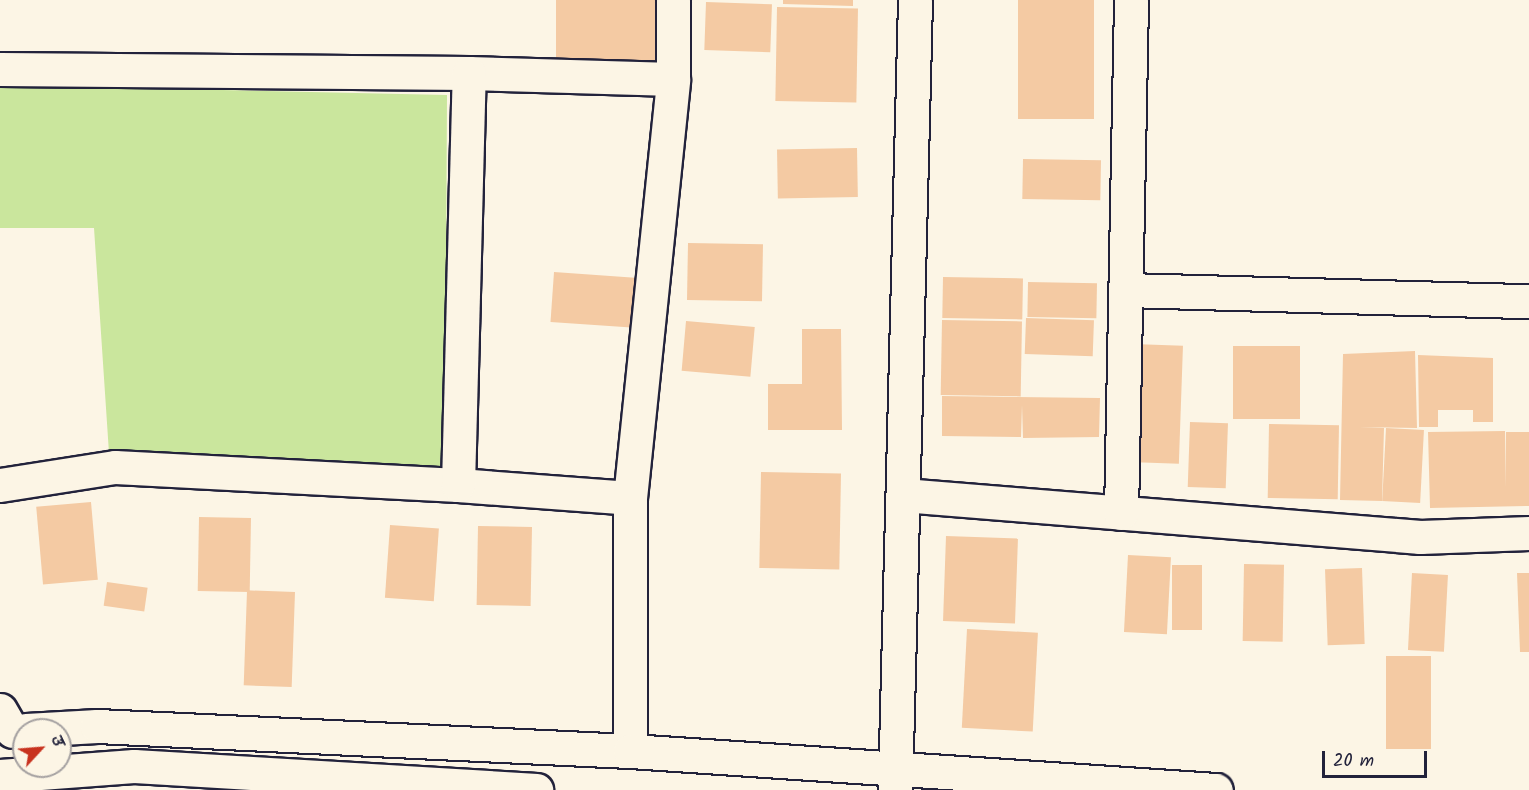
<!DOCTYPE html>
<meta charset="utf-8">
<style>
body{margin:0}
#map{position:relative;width:1529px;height:790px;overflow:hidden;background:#fcf5e5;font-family:Kalam,"Playpen Sans Deva",sans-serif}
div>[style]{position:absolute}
.green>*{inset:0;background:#cae69d}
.building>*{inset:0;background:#f4caa3;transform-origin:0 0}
.roads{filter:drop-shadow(2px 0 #22223b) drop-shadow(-2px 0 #22223b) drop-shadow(0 2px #22223b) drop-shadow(0 -2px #22223b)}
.street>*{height:33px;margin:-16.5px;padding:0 16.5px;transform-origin:16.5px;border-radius:16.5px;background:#fcf5e5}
.secondary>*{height:33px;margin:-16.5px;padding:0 16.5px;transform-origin:16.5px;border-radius:16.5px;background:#fcf5e5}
span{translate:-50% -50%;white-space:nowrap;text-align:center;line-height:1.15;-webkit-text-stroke:4.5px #fcf5e5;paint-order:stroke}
.north{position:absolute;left:12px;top:718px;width:60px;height:60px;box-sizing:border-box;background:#fcf5e5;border:2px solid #a5a1a1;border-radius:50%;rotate:64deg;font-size:16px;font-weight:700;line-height:24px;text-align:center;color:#22223b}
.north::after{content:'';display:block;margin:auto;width:21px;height:27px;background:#c8321e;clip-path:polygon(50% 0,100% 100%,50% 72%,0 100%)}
.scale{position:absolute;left:1322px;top:751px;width:105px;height:27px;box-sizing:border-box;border:3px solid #22223b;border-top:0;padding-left:8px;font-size:18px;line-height:21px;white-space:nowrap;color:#22223b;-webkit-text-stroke:4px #fcf5e5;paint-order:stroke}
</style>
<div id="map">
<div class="green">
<i style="clip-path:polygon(0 85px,447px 95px,445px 467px,109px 453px,94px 228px,0 228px)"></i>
</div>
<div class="building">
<i style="left:556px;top:0;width:99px;height:68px"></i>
<i style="clip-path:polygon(783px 0,853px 0,853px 6px,783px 4px)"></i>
<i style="left:1018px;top:0;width:76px;height:119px"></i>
<i style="left:706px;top:2px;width:66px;height:48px;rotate:2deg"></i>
<i style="left:777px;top:7px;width:81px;height:94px;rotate:1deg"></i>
<i style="left:857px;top:148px;width:49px;height:80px;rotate:89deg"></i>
<i style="left:1023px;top:159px;width:78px;height:40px;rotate:1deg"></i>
<i style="left:688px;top:243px;width:75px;height:57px;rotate:1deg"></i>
<i style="left:554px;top:272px;width:81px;height:50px;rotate:4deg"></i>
<i style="left:943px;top:277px;width:80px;height:41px;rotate:1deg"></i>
<i style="left:1028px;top:282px;width:69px;height:35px;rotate:1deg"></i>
<i style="left:1026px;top:318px;width:68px;height:36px;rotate:2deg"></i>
<i style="left:942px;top:320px;width:80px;height:75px;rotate:1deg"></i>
<i style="left:686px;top:321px;width:69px;height:50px;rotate:5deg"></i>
<i style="clip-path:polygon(802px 329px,841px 329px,842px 430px,768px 430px,768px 384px,802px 384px)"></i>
<i style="left:1133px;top:344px;width:50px;height:118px;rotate:2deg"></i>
<i style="left:1233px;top:346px;width:67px;height:73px"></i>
<i style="clip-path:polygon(1415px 351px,1417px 428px,1359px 427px,1384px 428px,1382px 501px,1340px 500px,1343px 354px)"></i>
<i style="clip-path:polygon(1418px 355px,1493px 358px,1493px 422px,1473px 422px,1473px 410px,1438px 410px,1438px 427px,1419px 427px)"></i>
<i style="clip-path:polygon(942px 396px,1100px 398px,1099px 437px,1023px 438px,1022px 405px,1021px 437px,942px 436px)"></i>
<i style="left:1190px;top:422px;width:38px;height:65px;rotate:2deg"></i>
<i style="left:1269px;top:424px;width:70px;height:74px;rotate:1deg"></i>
<i style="left:1386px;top:428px;width:38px;height:73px;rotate:3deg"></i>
<i style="clip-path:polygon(1505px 431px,1506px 488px,1506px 432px,1529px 432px,1529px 506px,1430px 508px,1428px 432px)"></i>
<i style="left:761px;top:472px;width:80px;height:96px;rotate:1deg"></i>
<i style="left:91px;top:502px;width:78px;height:55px;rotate:85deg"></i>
<i style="left:199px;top:517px;width:52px;height:74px;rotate:1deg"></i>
<i style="left:390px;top:525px;width:49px;height:73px;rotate:4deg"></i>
<i style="left:478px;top:526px;width:54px;height:79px;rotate:1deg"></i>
<i style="left:946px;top:536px;width:72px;height:85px;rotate:2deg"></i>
<i style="left:1128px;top:555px;width:43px;height:77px;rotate:3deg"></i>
<i style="left:1244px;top:564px;width:40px;height:77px;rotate:1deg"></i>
<i style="left:1172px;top:565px;width:30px;height:65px"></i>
<i style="left:1362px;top:568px;width:76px;height:37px;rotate:88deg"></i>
<i style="left:1412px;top:573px;width:36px;height:77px;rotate:3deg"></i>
<i style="clip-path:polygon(1517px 573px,1529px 573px,1529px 652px,1520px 652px)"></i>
<i style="left:107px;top:582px;width:41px;height:24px;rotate:8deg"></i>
<i style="left:295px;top:592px;width:95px;height:48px;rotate:92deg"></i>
<i style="left:967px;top:629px;width:71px;height:99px;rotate:3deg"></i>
<i style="left:1386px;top:656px;width:45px;height:93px"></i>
</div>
<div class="roads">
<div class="street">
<i style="left:0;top:69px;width:469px;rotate:0.5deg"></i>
<i style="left:469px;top:73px;width:204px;rotate:1.7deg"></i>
<i style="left:1126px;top:290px;width:403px;rotate:1.6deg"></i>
<i style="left:0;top:485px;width:116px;rotate:-8.9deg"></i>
<i style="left:115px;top:467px;width:343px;rotate:3deg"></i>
<i style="left:458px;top:485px;width:172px;rotate:4.3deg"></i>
<i style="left:458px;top:485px;width:412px;rotate:-88.5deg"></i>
<i style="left:903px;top:495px;width:519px;rotate:4.64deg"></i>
<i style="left:1420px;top:537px;width:109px;rotate:-2.1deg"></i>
<i style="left:1121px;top:513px;width:513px;rotate:-88.88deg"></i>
<i style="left:0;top:710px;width:24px;rotate:60deg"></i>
<i style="left:630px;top:751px;width:253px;rotate:-90deg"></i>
<i style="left:630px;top:498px;width:421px;rotate:-84.1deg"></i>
<i style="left:673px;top:79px;width:79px;rotate:-90deg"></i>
<i style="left:895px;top:790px;width:790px;rotate:-88.55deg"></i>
</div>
<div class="secondary">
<i style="left:26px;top:730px;width:71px;rotate:-3.2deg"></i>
<i style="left:97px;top:726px;width:534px;rotate:2.69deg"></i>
<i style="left:630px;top:751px;width:587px;rotate:3.81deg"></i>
<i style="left:0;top:776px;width:134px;rotate:-4.3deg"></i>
<i style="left:134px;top:766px;width:403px;rotate:3.4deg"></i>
</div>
</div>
<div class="north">उ</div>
<div class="scale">20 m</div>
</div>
